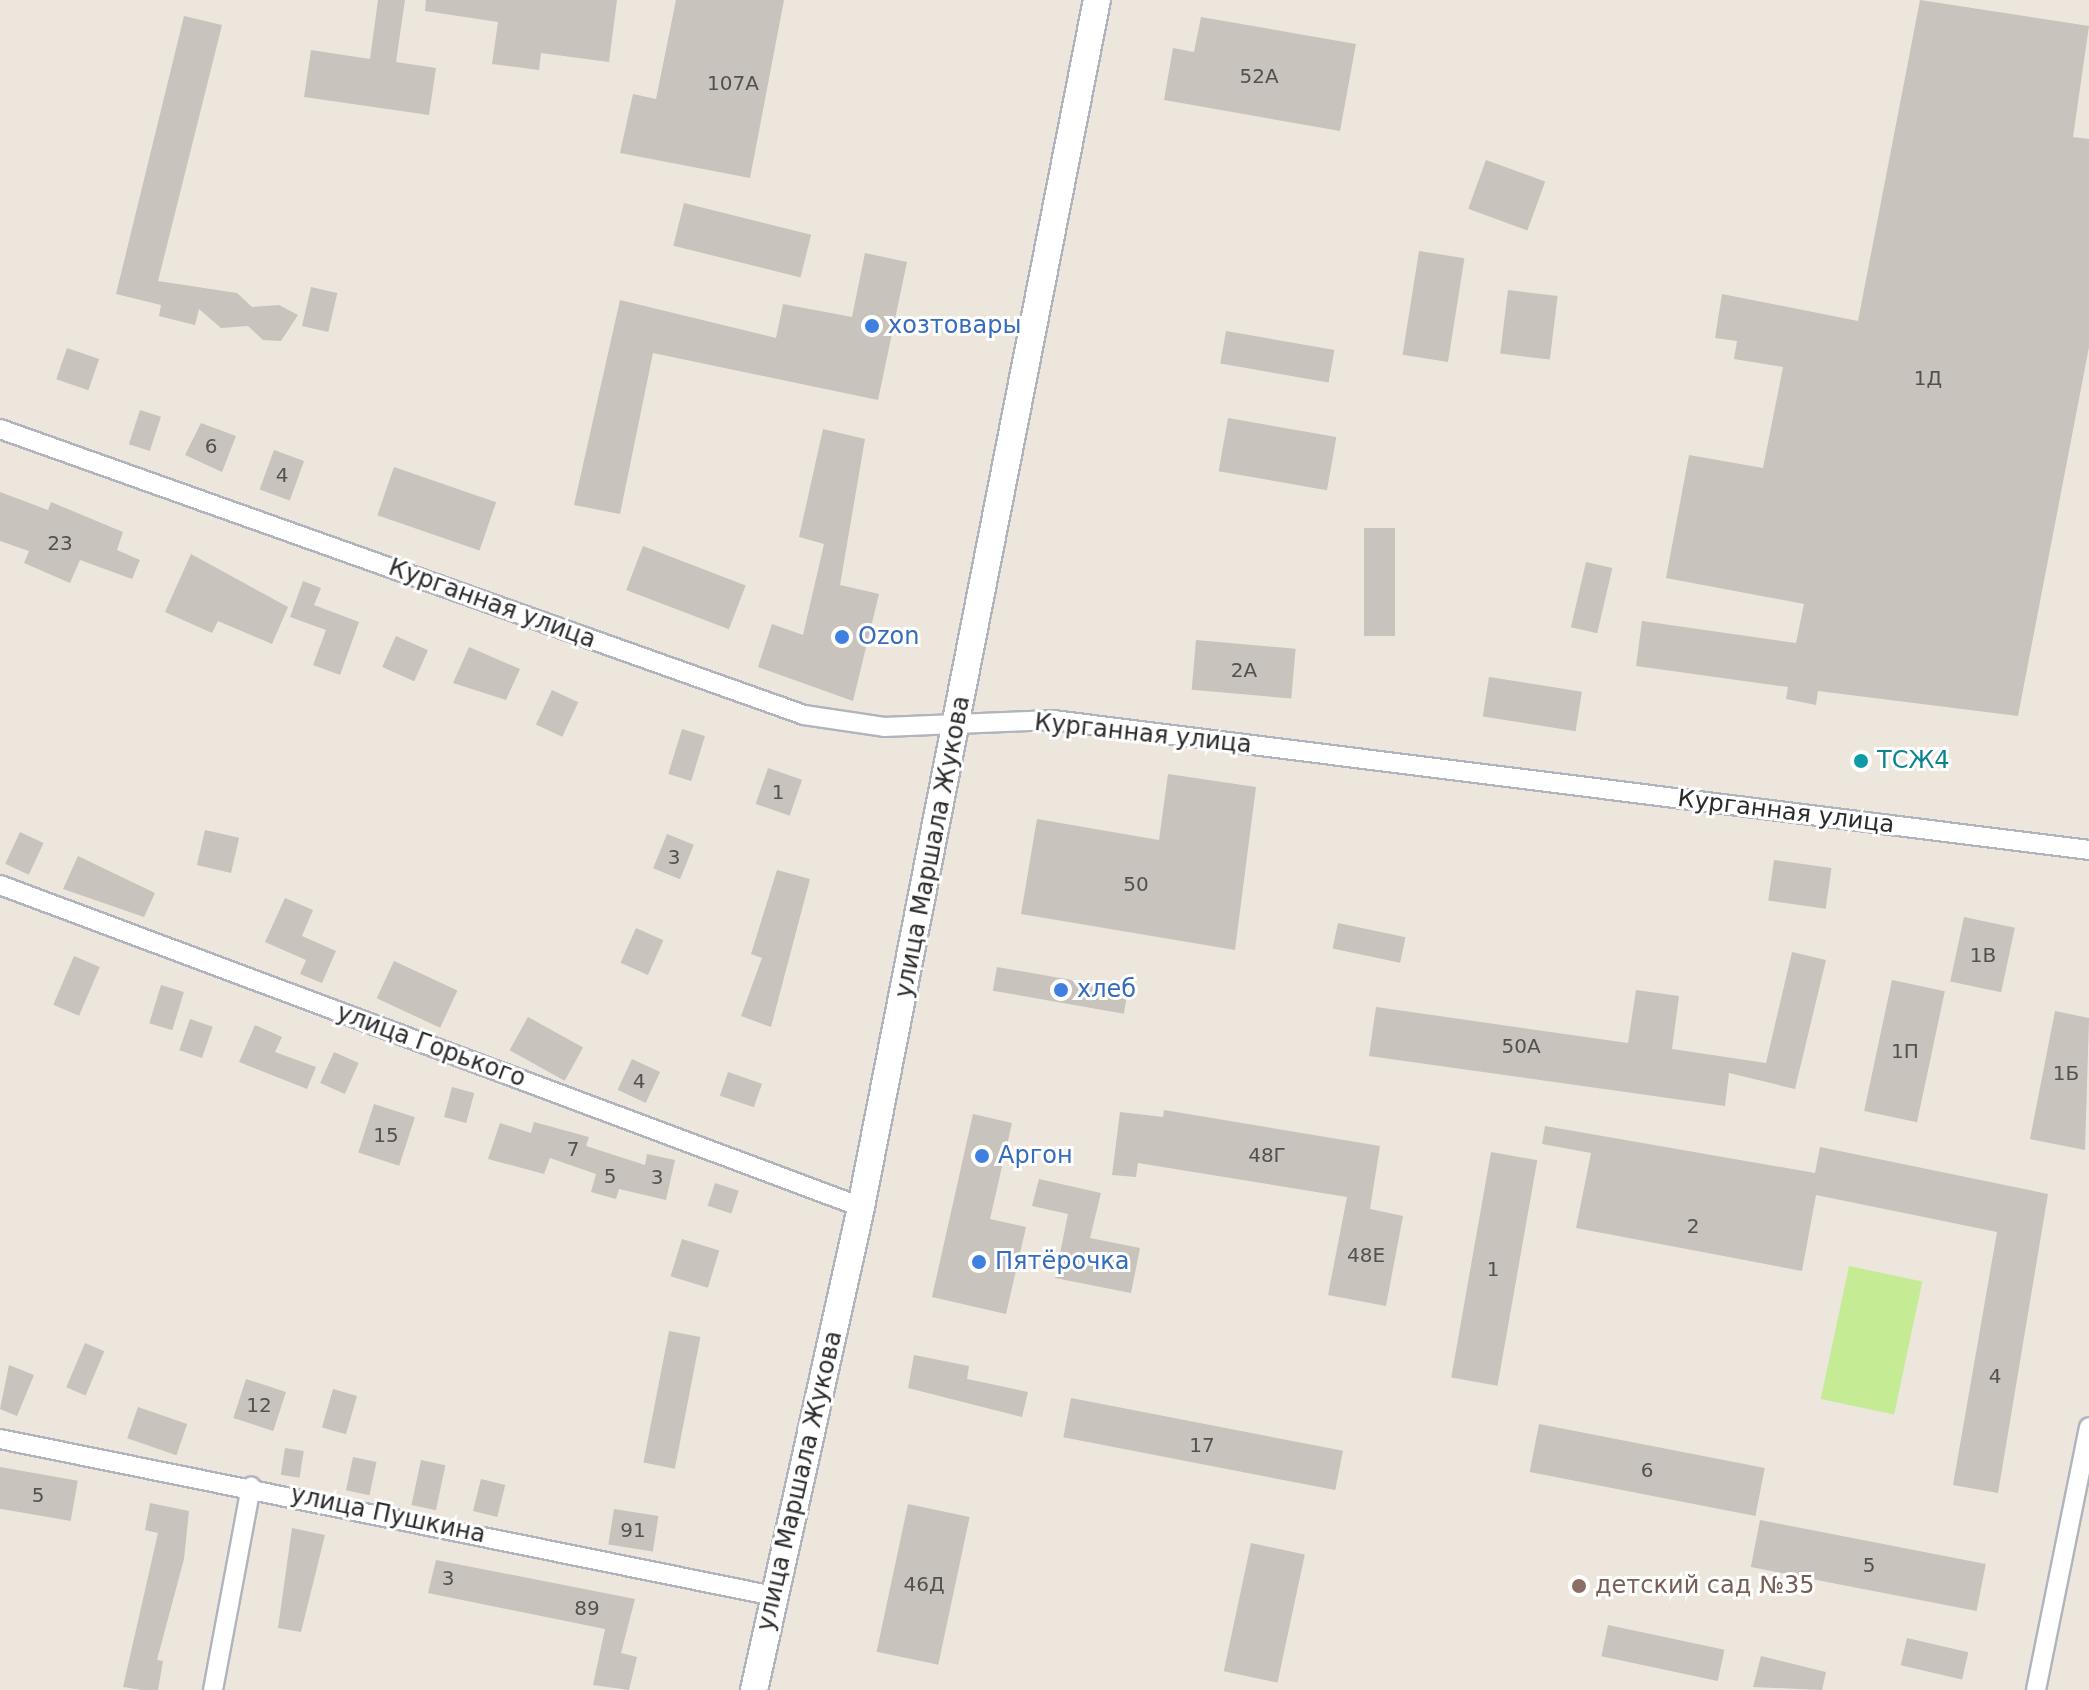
<!DOCTYPE html>
<meta charset="utf-8">
<style>
body{margin:0}
#map{position:relative;width:2089px;height:1690px;overflow:hidden;background:#ede6dd;font-family:"DejaVu Sans",sans-serif}
div>[style]{position:absolute}
.pitch>*{inset:0;background:#c5eb95;transform-origin:0 0}
.building>*{inset:0;background:#c8c3bc;transform-origin:0 0}
.roads{filter:drop-shadow(2px 0 #b1b3be) drop-shadow(-2px 0 #b1b3be) drop-shadow(0 2px #b1b3be) drop-shadow(0 -2px #b1b3be)}
.street>*{height:18px;margin:-9px;padding:0 9px;transform-origin:9px;border-radius:9px;background:#fff}
.secondary>*{height:26px;margin:-13px;padding:0 13px;transform-origin:13px;border-radius:13px;background:#fff}
.dots>*{width:22px;height:22px;translate:-50% -50%;box-sizing:border-box;border:4px solid #fff;border-radius:50%}
span{translate:-50% -50%;white-space:nowrap;text-align:center;line-height:1.15;-webkit-text-stroke:6px #fff;paint-order:stroke}
.number-label{font-size:20px;color:#52514f}
.number-label span{-webkit-text-stroke-width:0}
.shop-label{font-size:24px;color:#366cbe}
.left{translate:0 -50%;text-align:left}
.street-label{font-size:24px;color:#2b2b2b}
.culture-label{font-size:24px;color:#0d838f}
.education-label{font-size:24px;color:#785e54}
</style>
<div id="map">
<div class="pitch">
<i style="left:1849px;top:1266px;width:75px;height:136px;rotate:12deg"></i>
</div>
<div class="building">
<i style="clip-path:polygon(378px 0,405px 0,396px 62px,436px 68px,429px 115px,304px 97px,311px 50px,370px 59px)"></i>
<i style="clip-path:polygon(426px 0,617px 0,609px 62px,541px 53px,539px 70px,492px 64px,498px 22px,425px 11px)"></i>
<i style="clip-path:polygon(676px 0,784px 0,750px 178px,620px 153px,633px 94px,656px 99px)"></i>
<i style="clip-path:polygon(1920px 0,2089px 26px,2073px 137px,2089px 139px,2089px 347px,2018px 716px,1818px 691px,1816px 705px,1786px 699px,1788px 687px,1636px 666px,1642px 621px,1796px 643px,1804px 604px,1666px 578px,1689px 455px,1763px 468px,1783px 367px,1734px 359px,1737px 341px,1715px 338px,1722px 294px,1858px 321px)"></i>
<i style="clip-path:polygon(184px 16px,222px 25px,158px 281px,237px 293px,252px 307px,279px 305px,298px 315px,281px 341px,263px 340px,248px 326px,221px 328px,199px 309px,195px 325px,159px 316px,161px 305px,116px 294px)"></i>
<i style="clip-path:polygon(1201px 17px,1356px 44px,1340px 131px,1164px 100px,1173px 48px,1194px 52px)"></i>
<i style="left:1486px;top:160px;width:63px;height:52px;rotate:20deg"></i>
<i style="left:684px;top:203px;width:131px;height:44px;rotate:14deg"></i>
<i style="left:1419px;top:251px;width:46px;height:105px;rotate:9deg"></i>
<i style="clip-path:polygon(865px 253px,907px 262px,878px 400px,653px 353px,620px 514px,574px 505px,620px 300px,776px 338px,783px 304px,852px 317px)"></i>
<i style="left:311px;top:287px;width:27px;height:40px;rotate:13deg"></i>
<i style="left:1508px;top:290px;width:50px;height:64px;rotate:7deg"></i>
<i style="left:1226px;top:331px;width:110px;height:33px;rotate:10deg"></i>
<i style="left:67px;top:348px;width:34px;height:33px;rotate:19deg"></i>
<i style="left:140px;top:410px;width:22px;height:36px;rotate:18deg"></i>
<i style="left:1228px;top:418px;width:110px;height:54px;rotate:10deg"></i>
<i style="clip-path:polygon(201px 423px,236px 436px,222px 472px,185px 455px)"></i>
<i style="clip-path:polygon(823px 429px,865px 439px,840px 585px,879px 594px,853px 701px,758px 667px,772px 624px,803px 635px,824px 544px,799px 537px)"></i>
<i style="left:274px;top:450px;width:32px;height:42px;rotate:20deg"></i>
<i style="left:394px;top:467px;width:108px;height:51px;rotate:19deg"></i>
<i style="clip-path:polygon(0 492px,48px 510px,51px 502px,123px 532px,117px 550px,140px 560px,132px 579px,80px 560px,70px 583px,24px 563px,29px 551px,0 541px)"></i>
<i style="left:1364px;top:528px;width:31px;height:108px"></i>
<i style="left:643px;top:546px;width:110px;height:47px;rotate:21deg"></i>
<i style="clip-path:polygon(191px 554px,288px 607px,272px 644px,218px 621px,212px 633px,165px 612px)"></i>
<i style="left:1586px;top:562px;width:27px;height:67px;rotate:13deg"></i>
<i style="clip-path:polygon(303px 581px,321px 588px,314px 605px,359px 622px,340px 675px,313px 665px,326px 630px,290px 617px)"></i>
<i style="left:396px;top:636px;width:35px;height:34px;rotate:24deg"></i>
<i style="left:1196px;top:640px;width:100px;height:50px;rotate:5deg"></i>
<i style="clip-path:polygon(469px 647px,520px 669px,506px 700px,453px 683px)"></i>
<i style="left:1489px;top:677px;width:94px;height:40px;rotate:9deg"></i>
<i style="left:552px;top:690px;width:29px;height:38px;rotate:25deg"></i>
<i style="left:682px;top:729px;width:24px;height:47px;rotate:17deg"></i>
<i style="left:768px;top:768px;width:36px;height:38px;rotate:19deg"></i>
<i style="clip-path:polygon(1168px 774px,1256px 787px,1235px 950px,1021px 914px,1037px 819px,1159px 840px)"></i>
<i style="left:205px;top:830px;width:35px;height:36px;rotate:13deg"></i>
<i style="left:20px;top:832px;width:26px;height:35px;rotate:25deg"></i>
<i style="left:667px;top:834px;width:29px;height:37px;rotate:22deg"></i>
<i style="clip-path:polygon(78px 856px,155px 893px,144px 917px,63px 889px)"></i>
<i style="left:1774px;top:860px;width:58px;height:41px;rotate:8deg"></i>
<i style="clip-path:polygon(777px 870px,810px 879px,771px 1027px,741px 1016px,762px 958px,751px 954px)"></i>
<i style="clip-path:polygon(285px 898px,313px 910px,302px 936px,336px 951px,322px 983px,300px 974px,306px 960px,265px 942px)"></i>
<i style="left:1964px;top:917px;width:52px;height:66px;rotate:12deg"></i>
<i style="left:1338px;top:923px;width:69px;height:26px;rotate:12deg"></i>
<i style="left:636px;top:928px;width:30px;height:38px;rotate:24deg"></i>
<i style="clip-path:polygon(1792px 952px,1826px 960px,1795px 1089px,1729px 1073px,1725px 1106px,1369px 1056px,1376px 1007px,1628px 1043px,1636px 990px,1679px 996px,1672px 1049px,1766px 1063px)"></i>
<i style="left:74px;top:956px;width:28px;height:53px;rotate:23deg"></i>
<i style="left:394px;top:961px;width:70px;height:41px;rotate:25deg"></i>
<i style="left:997px;top:967px;width:133px;height:24px;rotate:10deg"></i>
<i style="left:1892px;top:980px;width:54px;height:134px;rotate:12deg"></i>
<i style="left:161px;top:985px;width:24px;height:40px;rotate:17deg"></i>
<i style="clip-path:polygon(2055px 1011px,2089px 1018px,2085px 1150px,2030px 1139px)"></i>
<i style="left:528px;top:1017px;width:63px;height:38px;rotate:29deg"></i>
<i style="left:190px;top:1019px;width:24px;height:33px;rotate:19deg"></i>
<i style="clip-path:polygon(255px 1025px,282px 1037px,275px 1052px,316px 1067px,307px 1089px,239px 1062px)"></i>
<i style="left:334px;top:1052px;width:27px;height:34px;rotate:24deg"></i>
<i style="left:632px;top:1059px;width:31px;height:34px;rotate:25deg"></i>
<i style="left:728px;top:1072px;width:36px;height:25px;rotate:19deg"></i>
<i style="left:452px;top:1087px;width:23px;height:31px;rotate:15deg"></i>
<i style="left:374px;top:1104px;width:43px;height:51px;rotate:18deg"></i>
<i style="clip-path:polygon(1164px 1110px,1380px 1146px,1370px 1209px,1403px 1216px,1386px 1306px,1328px 1295px,1347px 1197px,1138px 1163px,1136px 1177px,1112px 1175px,1120px 1112px,1163px 1117px)"></i>
<i style="clip-path:polygon(973px 1114px,1012px 1123px,990px 1219px,1026px 1227px,1006px 1314px,932px 1297px)"></i>
<i style="clip-path:polygon(534px 1122px,589px 1137px,586px 1146px,645px 1165px,647px 1154px,675px 1160px,666px 1200px,619px 1189px,616px 1199px,591px 1192px,596px 1174px,550px 1158px,544px 1174px,488px 1159px,500px 1123px,531px 1133px)"></i>
<i style="clip-path:polygon(1545px 1126px,1815px 1173px,1820px 1147px,2048px 1194px,1998px 1493px,1953px 1485px,1997px 1232px,1816px 1195px,1802px 1271px,1576px 1228px,1591px 1153px,1542px 1144px)"></i>
<i style="left:1491px;top:1152px;width:47px;height:229px;rotate:10deg"></i>
<i style="clip-path:polygon(1039px 1179px,1101px 1193px,1090px 1238px,1140px 1248px,1131px 1293px,1055px 1278px,1068px 1214px,1032px 1206px)"></i>
<i style="left:715px;top:1183px;width:25px;height:24px;rotate:18deg"></i>
<i style="left:682px;top:1239px;width:39px;height:39px;rotate:17deg"></i>
<i style="left:669px;top:1331px;width:32px;height:134px;rotate:11deg"></i>
<i style="left:85px;top:1343px;width:21px;height:48px;rotate:23deg"></i>
<i style="clip-path:polygon(914px 1355px,969px 1366px,967px 1379px,1028px 1392px,1022px 1417px,908px 1388px)"></i>
<i style="clip-path:polygon(9px 1365px,34px 1375px,17px 1416px,0 1409px)"></i>
<i style="left:246px;top:1379px;width:42px;height:41px;rotate:18deg"></i>
<i style="left:333px;top:1389px;width:25px;height:40px;rotate:16deg"></i>
<i style="left:1071px;top:1398px;width:277px;height:40px;rotate:11deg"></i>
<i style="left:138px;top:1407px;width:52px;height:33px;rotate:19deg"></i>
<i style="left:1539px;top:1424px;width:230px;height:49px;rotate:11deg"></i>
<i style="left:285px;top:1448px;width:19px;height:27px;rotate:9deg"></i>
<i style="left:353px;top:1457px;width:24px;height:34px;rotate:12deg"></i>
<i style="left:421px;top:1460px;width:25px;height:46px;rotate:12deg"></i>
<i style="left:0;top:1467px;width:79px;height:41px;rotate:10deg"></i>
<i style="left:481px;top:1479px;width:25px;height:33px;rotate:14deg"></i>
<i style="clip-path:polygon(150px 1503px,189px 1511px,184px 1559px,157px 1660px,163px 1661px,158px 1690px,142px 1690px,123px 1687px,158px 1533px,145px 1530px)"></i>
<i style="left:908px;top:1504px;width:63px;height:151px;rotate:12deg"></i>
<i style="left:614px;top:1509px;width:45px;height:36px;rotate:9deg"></i>
<i style="left:1760px;top:1520px;width:230px;height:48px;rotate:11deg"></i>
<i style="clip-path:polygon(292px 1528px,325px 1535px,301px 1632px,278px 1628px)"></i>
<i style="left:1251px;top:1543px;width:55px;height:131px;rotate:12deg"></i>
<i style="clip-path:polygon(436px 1560px,635px 1599px,621px 1653px,637px 1657px,629px 1690px,593px 1685px,605px 1629px,428px 1593px)"></i>
<i style="left:1608px;top:1625px;width:119px;height:32px;rotate:12deg"></i>
<i style="left:1907px;top:1638px;width:63px;height:28px;rotate:13deg"></i>
<i style="clip-path:polygon(1761px 1656px,1826px 1672px,1822px 1690px,1753px 1687px)"></i>
</div>
<div class="roads">
<div class="street">
<i style="left:0;top:429px;width:853px;rotate:19.58deg"></i>
<i style="left:804px;top:715px;width:81px;rotate:8.5deg"></i>
<i style="left:884px;top:727px;width:169px;rotate:-2.4deg"></i>
<i style="left:1053px;top:720px;width:1044px;rotate:7.15deg"></i>
<i style="left:0;top:885px;width:919px;rotate:20.5deg"></i>
<i style="left:0;top:1439px;width:790px;rotate:11.47deg"></i>
<i style="left:213px;top:1690px;width:207px;rotate:-79.4deg"></i>
<i style="left:2036px;top:1690px;width:268px;rotate:-78.6deg"></i>
</div>
<div class="secondary">
<i style="left:754px;top:1690px;width:495px;rotate:-77.5deg"></i>
<i style="left:861px;top:1207px;width:1230px;rotate:-78.94deg"></i>
</div>
</div>
<div class="dots">
<i style="left:872px;top:326px;background:#3f7fe0"></i>
<i style="left:842px;top:637px;background:#3f7fe0"></i>
<i style="left:1861px;top:761px;background:#0f9aa8"></i>
<i style="left:1061px;top:990px;background:#3f7fe0"></i>
<i style="left:982px;top:1156px;background:#3f7fe0"></i>
<i style="left:979px;top:1262px;background:#3f7fe0"></i>
<i style="left:1579px;top:1586px;background:#8d6e63"></i>
</div>
<div class="number-label">
<span style="left:1259px;top:76px">52А</span>
<span style="left:733px;top:83px">107А</span>
<span style="left:1928px;top:378px">1Д</span>
<span style="left:211px;top:446px">6</span>
<span style="left:282px;top:475px">4</span>
<span style="left:60px;top:543px">23</span>
<span style="left:1244px;top:670px">2А</span>
<span style="left:778px;top:792px">1</span>
<span style="left:674px;top:857px">3</span>
<span style="left:1136px;top:884px">50</span>
<span style="left:1983px;top:955px">1В</span>
<span style="left:1521px;top:1046px">50А</span>
<span style="left:1905px;top:1051px">1П</span>
<span style="left:2066px;top:1073px">1Б</span>
<span style="left:639px;top:1081px">4</span>
<span style="left:386px;top:1135px">15</span>
<span style="left:573px;top:1149px">7</span>
<span style="left:1267px;top:1155px">48Г</span>
<span style="left:610px;top:1176px">5</span>
<span style="left:657px;top:1177px">3</span>
<span style="left:1693px;top:1226px">2</span>
<span style="left:1366px;top:1255px">48Е</span>
<span style="left:1493px;top:1269px">1</span>
<span style="left:1995px;top:1376px">4</span>
<span style="left:259px;top:1405px">12</span>
<span style="left:1202px;top:1445px">17</span>
<span style="left:1647px;top:1470px">6</span>
<span style="left:38px;top:1495px">5</span>
<span style="left:633px;top:1530px">91</span>
<span style="left:1869px;top:1565px">5</span>
<span style="left:448px;top:1578px">3</span>
<span style="left:924px;top:1584px">46Д</span>
<span style="left:587px;top:1608px">89</span>
</div>
<div class="shop-label">
<span class="left" style="left:888px;top:326px">хозтовары</span>
<span class="left" style="left:858px;top:637px">Ozon</span>
<span class="left" style="left:1077px;top:990px">хлеб</span>
<span class="left" style="left:998px;top:1156px">Аргон</span>
<span class="left" style="left:995px;top:1262px">Пятёрочка</span>
</div>
<div class="street-label">
<span style="left:492px;top:604px;rotate:20deg">Курганная улица</span>
<span style="left:1143px;top:734px;rotate:6deg">Курганная улица</span>
<span style="left:1786px;top:812px;rotate:7deg">Курганная улица</span>
<span style="left:933px;top:847px;rotate:-79deg">улица Маршала Жукова</span>
<span style="left:431px;top:1046px;rotate:20deg">улица Горького</span>
<span style="left:800px;top:1481px;rotate:-77deg">улица Маршала Жукова</span>
<span style="left:388px;top:1515px;rotate:12deg">улица Пушкина</span>
</div>
<div class="culture-label">
<span class="left" style="left:1877px;top:761px">ТСЖ4</span>
</div>
<div class="education-label">
<span class="left" style="left:1595px;top:1586px">детский сад №35</span>
</div>
</div>
